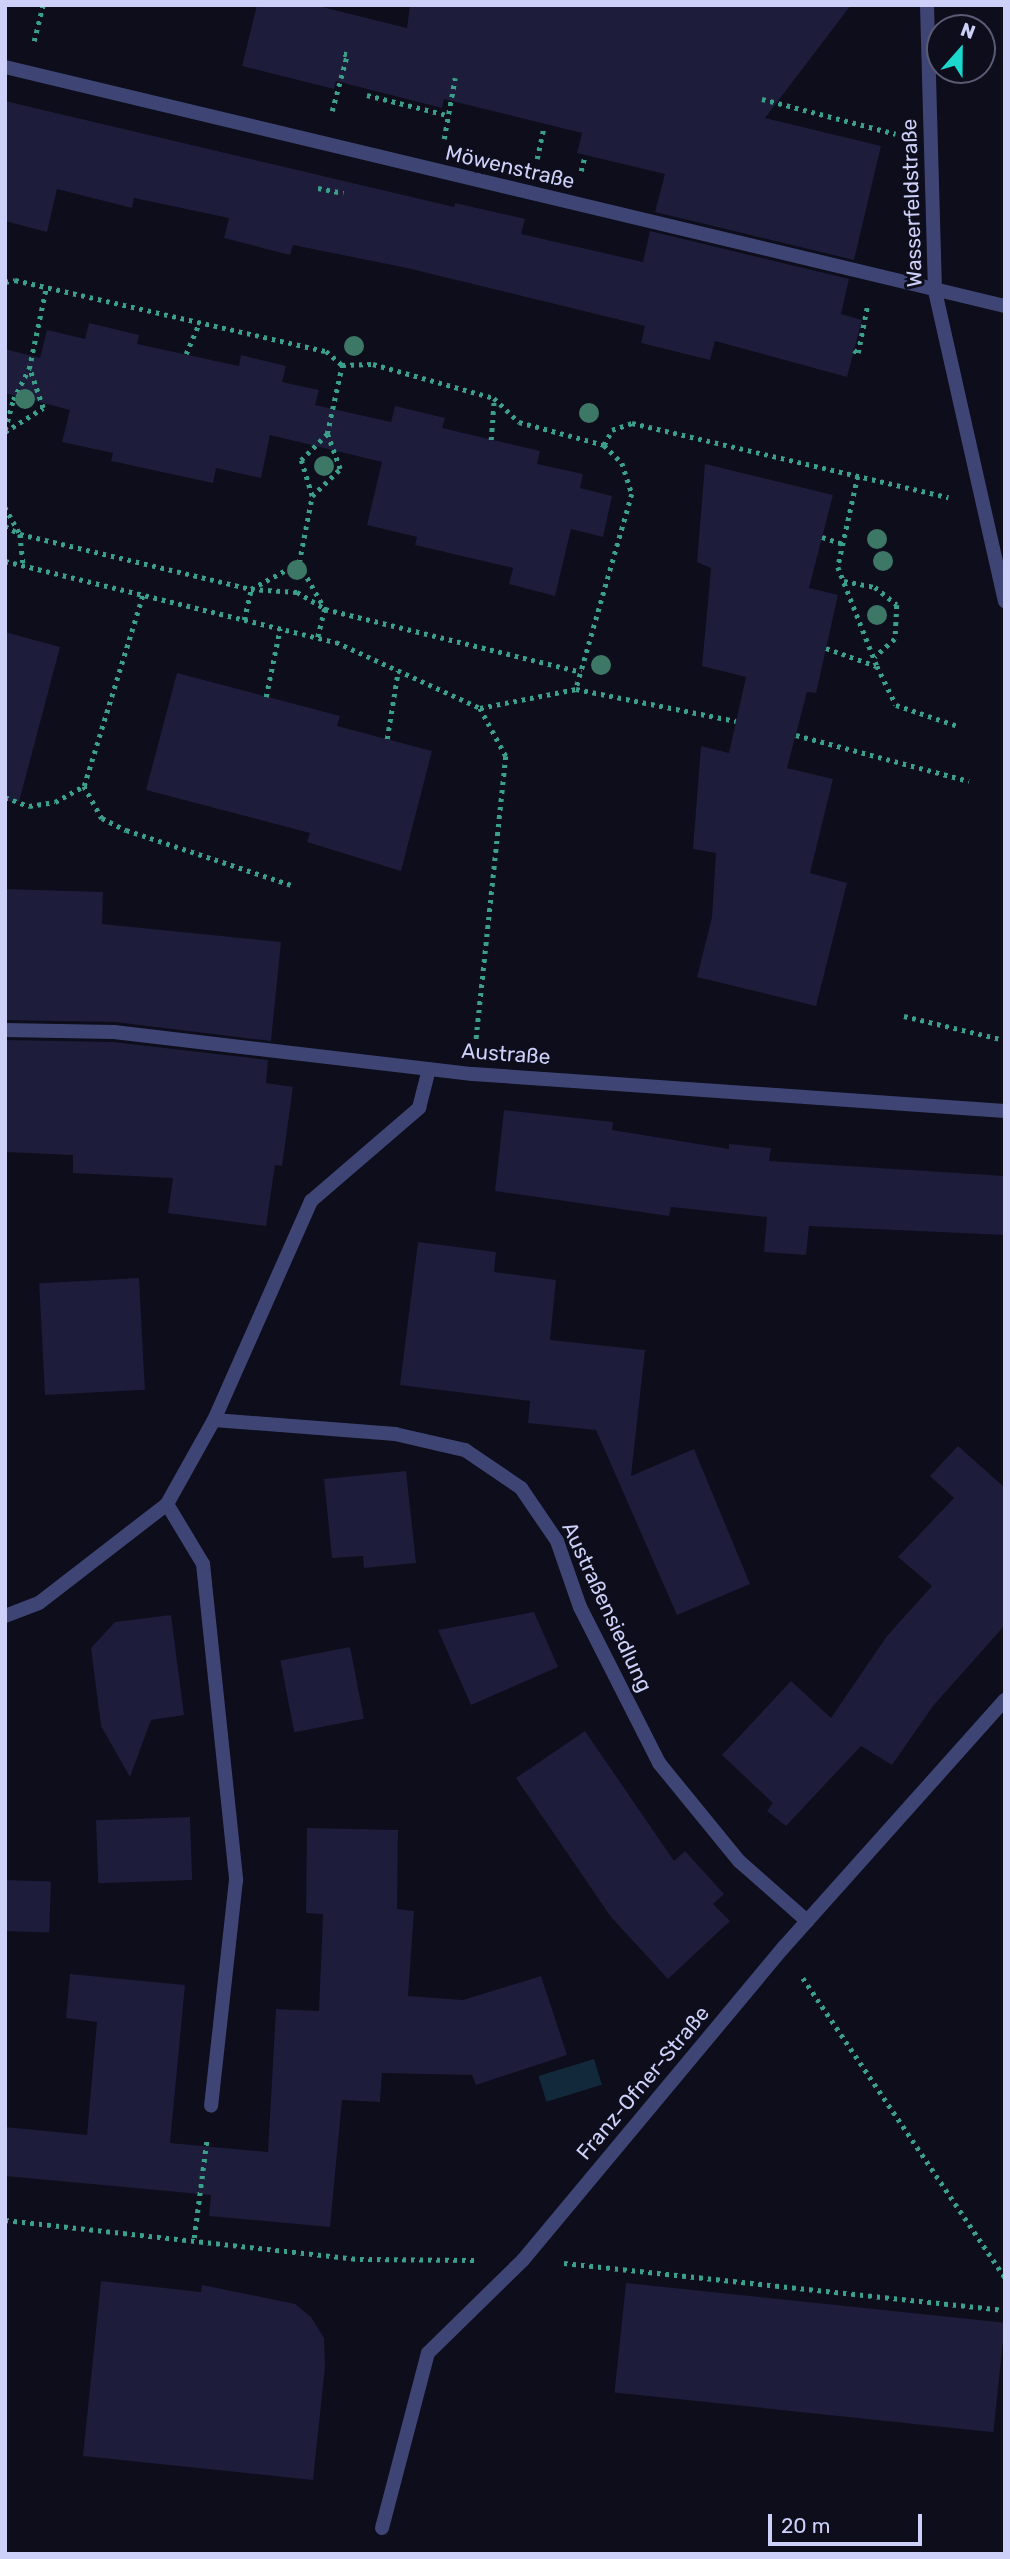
<!DOCTYPE html>
<meta charset="utf-8">
<style>
body{margin:0}
#map{position:relative;width:1010px;height:2559px;overflow:hidden;background:#0d0d1b;font-family:Rubik,sans-serif}
div>[style]{position:absolute}
.water>*{inset:0;background:#12293b;transform-origin:0 0}
.building>*{inset:0;background:#1d1c3a;transform-origin:0 0}
.path>*{height:4.5px;margin-top:-2.25px;transform-origin:0;background:repeating-linear-gradient(90deg,#3aa089 0 3.5px,transparent 0 8.5px)}
.minor>*{height:14px;margin:-7px;padding:0 7px;transform-origin:7px;border-radius:7px;background:#3e4575}
.trees>*{width:20px;height:20px;margin:-10px;border-radius:50%;background:#3c7865}
span{translate:-50% -50%;white-space:nowrap;text-align:center;line-height:1.15;-webkit-text-stroke:6px #0d0d1b;paint-order:stroke}
.street-label{font-size:21px;color:#cdd0f9}
.frame{position:absolute;inset:0;border:7px solid #cdd0f9;pointer-events:none}
.north{position:absolute;left:926px;top:14px;width:70px;height:70px;box-sizing:border-box;background:#0d0d1b;border:2px solid #5a5b74;border-radius:50%;rotate:21deg;font-size:19px;font-weight:700;line-height:28px;text-align:center;color:#cdd0f9}
.north::after{content:'';display:block;margin:auto;width:24px;height:32px;background:#1ad8cc;clip-path:polygon(50% 0,100% 100%,50% 72%,0 100%)}
.scale{position:absolute;left:768px;top:2514px;width:154px;height:32px;box-sizing:border-box;border:4px solid #cdd0f9;border-top:0;padding-left:9px;font-size:21px;line-height:24px;white-space:nowrap;color:#cdd0f9;-webkit-text-stroke:5px #0d0d1b;paint-order:stroke}
</style>
<div id="map">
<div class="water">
<i style="left:594px;top:2059px;width:27px;height:58px;rotate:73deg"></i>
</div>
<div class="building">
<i style="clip-path:polygon(257px 5px,314px 5px,407px 28px,410px 5px,851px 5px,765px 118px,881px 146px,854px 260px,655px 212px,665px 174px,577px 153px,582px 133px,444px 99px,442px 108px,336px 81px,334px 89px,242px 66px)"></i>
<i style="clip-path:polygon(5px 101px,454px 207px,455px 203px,525px 219px,521px 234px,643px 262px,650px 231px,849px 279px,841px 314px,862px 320px,847px 377px,715px 341px,710px 360px,641px 343px,645px 326px,407px 268px,293px 245px,290px 255px,224px 238px,229px 218px,134px 198px,132px 208px,57px 189px,47px 232px,5px 221px)"></i>
<i style="clip-path:polygon(89px 323px,139px 335px,137px 344px,239px 366px,241px 355px,286px 366px,282px 382px,319px 390px,315px 405px,391px 422px,395px 406px,445px 418px,442px 428px,540px 451px,537px 464px,583px 474px,580px 488px,612px 496px,603px 537px,571px 529px,555px 596px,509px 584px,513px 568px,415px 545px,417px 537px,367px 525px,382px 462px,270px 435px,261px 478px,216px 468px,213px 483px,111px 461px,113px 453px,62px 442px,70px 410px,5px 393px,5px 349px,40px 358px,47px 330px,85px 339px)"></i>
<i style="clip-path:polygon(705px 464px,833px 495px,809px 588px,838px 595px,816px 693px,807px 692px,787px 768px,833px 779px,810px 873px,847px 883px,816px 1006px,697px 977px,712px 917px,716px 853px,693px 849px,701px 746px,729px 753px,746px 677px,702px 666px,711px 568px,697px 562px)"></i>
<i style="clip-path:polygon(5px 632px,60px 647px,19px 802px,5px 801px)"></i>
<i style="clip-path:polygon(177px 673px,340px 716px,337px 726px,432px 751px,401px 871px,307px 842px,310px 833px,146px 790px)"></i>
<i style="clip-path:polygon(5px 889px,103px 892px,102px 924px,281px 942px,271px 1041px,115px 1022px,5px 1020px)"></i>
<i style="clip-path:polygon(5px 1040px,113px 1042px,268px 1060px,266px 1083px,293px 1087px,282px 1166px,275px 1165px,266px 1226px,168px 1213px,173px 1178px,73px 1173px,73px 1155px,5px 1152px)"></i>
<i style="clip-path:polygon(504px 1110px,613px 1122px,612px 1130px,729px 1149px,729px 1144px,771px 1148px,769px 1161px,1005px 1176px,1005px 1235px,809px 1226px,806px 1255px,764px 1252px,767px 1217px,671px 1207px,669px 1216px,495px 1191px)"></i>
<i style="clip-path:polygon(418px 1242px,496px 1252px,494px 1272px,556px 1280px,550px 1340px,645px 1350px,631px 1476px,694px 1449px,750px 1584px,677px 1615px,596px 1430px,528px 1423px,530px 1401px,400px 1385px)"></i>
<i style="left:139px;top:1278px;width:112px;height:100px;rotate:87deg"></i>
<i style="clip-path:polygon(958px 1446px,1005px 1488px,1005px 1625px,933px 1706px,892px 1765px,861px 1746px,786px 1826px,767px 1811px,773px 1803px,722px 1755px,791px 1681px,831px 1718px,887px 1636px,932px 1586px,898px 1557px,954px 1498px,930px 1476px)"></i>
<i style="clip-path:polygon(406px 1471px,416px 1563px,364px 1568px,363px 1556px,332px 1558px,324px 1479px)"></i>
<i style="clip-path:polygon(534px 1612px,558px 1667px,471px 1705px,438px 1630px)"></i>
<i style="clip-path:polygon(171px 1615px,184px 1715px,151px 1720px,130px 1777px,101px 1726px,91px 1648px,115px 1622px)"></i>
<i style="left:350px;top:1647px;width:73px;height:71px;rotate:79deg"></i>
<i style="clip-path:polygon(585px 1731px,674px 1861px,685px 1851px,724px 1894px,713px 1904px,730px 1921px,668px 1979px,611px 1917px,516px 1778px)"></i>
<i style="left:190px;top:1817px;width:63px;height:94px;rotate:88deg"></i>
<i style="clip-path:polygon(307px 1828px,398px 1830px,397px 1909px,414px 1911px,408px 1996px,463px 2000px,541px 1976px,567px 2055px,476px 2085px,472px 2075px,382px 2073px,380px 2102px,342px 2100px,330px 2227px,209px 2216px,211px 2195px,5px 2176px,5px 2127px,87px 2135px,97px 2022px,66px 2018px,70px 1974px,185px 1985px,170px 2143px,268px 2152px,276px 2009px,319px 2011px,323px 1914px,306px 1913px)"></i>
<i style="left:5px;top:1880px;width:46px;height:51px;rotate:2deg"></i>
<i style="clip-path:polygon(101px 2281px,201px 2292px,202px 2285px,295px 2304px,311px 2317px,324px 2338px,325px 2367px,313px 2480px,83px 2456px)"></i>
<i style="left:626px;top:2283px;width:381px;height:110px;rotate:6deg"></i>
</div>
<div class="path">
<i style="left:34px;top:41px;width:37px;rotate:-76deg"></i>
<i style="left:367px;top:95px;width:82px;rotate:14deg"></i>
<i style="left:762px;top:99px;width:138px;rotate:14.6deg"></i>
<i style="left:332px;top:111px;width:58px;rotate:-75deg"></i>
<i style="left:347px;top:55px;width:4px;rotate:-166deg"></i>
<i style="left:444px;top:139px;width:62px;rotate:-79.8deg"></i>
<i style="left:537px;top:159px;width:30px;rotate:-78deg"></i>
<i style="left:581px;top:171px;width:16px;rotate:-76deg"></i>
<i style="left:318px;top:188px;width:26px;rotate:11deg"></i>
<i style="left:5px;top:282px;width:10px;rotate:-11deg"></i>
<i style="left:15px;top:280px;width:319px;rotate:12.9deg"></i>
<i style="left:326px;top:351px;width:21px;rotate:41deg"></i>
<i style="left:342px;top:365px;width:31px;rotate:-2deg"></i>
<i style="left:373px;top:364px;width:126px;rotate:15.7deg"></i>
<i style="left:494px;top:398px;width:35px;rotate:44deg"></i>
<i style="left:519px;top:422px;width:88px;rotate:15.1deg"></i>
<i style="left:604px;top:445px;width:17px;rotate:-62deg"></i>
<i style="left:612px;top:430px;width:21px;rotate:-19deg"></i>
<i style="left:632px;top:423px;width:325px;rotate:13.2deg"></i>
<i style="left:854px;top:350px;width:5px;rotate:37deg"></i>
<i style="left:858px;top:353px;width:47px;rotate:-78.9deg"></i>
<i style="left:186px;top:354px;width:34px;rotate:-67deg"></i>
<i style="left:5px;top:430px;width:31px;rotate:-75deg"></i>
<i style="left:13px;top:400px;width:35px;rotate:-63deg"></i>
<i style="left:29px;top:369px;width:83px;rotate:-78.1deg"></i>
<i style="left:5px;top:432px;width:45px;rotate:-32.3deg"></i>
<i style="left:43px;top:408px;width:40px;rotate:-108.9deg"></i>
<i style="left:491px;top:440px;width:41px;rotate:-85.8deg"></i>
<i style="left:604px;top:445px;width:25px;rotate:45deg"></i>
<i style="left:622px;top:463px;width:33px;rotate:72deg"></i>
<i style="left:632px;top:494px;width:203px;rotate:106deg"></i>
<i style="left:576px;top:689px;width:163px;rotate:11.3deg"></i>
<i style="left:858px;top:476px;width:93px;rotate:102.4deg"></i>
<i style="left:838px;top:567px;width:106px;rotate:68.5deg"></i>
<i style="left:877px;top:666px;width:43px;rotate:64deg"></i>
<i style="left:896px;top:705px;width:65px;rotate:18.7deg"></i>
<i style="left:312px;top:496px;width:39px;rotate:-44deg"></i>
<i style="left:340px;top:469px;width:37px;rotate:-110deg"></i>
<i style="left:5px;top:507px;width:31px;rotate:61deg"></i>
<i style="left:20px;top:534px;width:31px;rotate:84deg"></i>
<i style="left:5px;top:526px;width:17px;rotate:28deg"></i>
<i style="left:20px;top:534px;width:237px;rotate:13.4deg"></i>
<i style="left:251px;top:589px;width:46px;rotate:3.7deg"></i>
<i style="left:297px;top:592px;width:33px;rotate:31deg"></i>
<i style="left:325px;top:609px;width:264px;rotate:13.8deg"></i>
<i style="left:822px;top:537px;width:22px;rotate:18deg"></i>
<i style="left:5px;top:561px;width:341px;rotate:13.8deg"></i>
<i style="left:336px;top:642px;width:158px;rotate:24.6deg"></i>
<i style="left:480px;top:708px;width:55px;rotate:61.6deg"></i>
<i style="left:506px;top:756px;width:287px;rotate:96deg"></i>
<i style="left:299px;top:563px;width:53px;rotate:60.5deg"></i>
<i style="left:325px;top:609px;width:30px;rotate:104deg"></i>
<i style="left:844px;top:581px;width:32px;rotate:11deg"></i>
<i style="left:875px;top:587px;width:28px;rotate:39deg"></i>
<i style="left:897px;top:605px;width:34px;rotate:93deg"></i>
<i style="left:895px;top:639px;width:27px;rotate:138deg"></i>
<i style="left:244px;top:620px;width:32px;rotate:-77deg"></i>
<i style="left:251px;top:589px;width:55px;rotate:-28.4deg"></i>
<i style="left:299px;top:563px;width:68px;rotate:-79deg"></i>
<i style="left:312px;top:496px;width:38px;rotate:-107deg"></i>
<i style="left:301px;top:460px;width:37px;rotate:-45deg"></i>
<i style="left:327px;top:434px;width:71px;rotate:-77.7deg"></i>
<i style="left:826px;top:648px;width:53px;rotate:19.8deg"></i>
<i style="left:266px;top:697px;width:70px;rotate:-78.5deg"></i>
<i style="left:480px;top:708px;width:98px;rotate:-11.2deg"></i>
<i style="left:796px;top:735px;width:179px;rotate:14.9deg"></i>
<i style="left:387px;top:739px;width:69px;rotate:-80.8deg"></i>
<i style="left:84px;top:786px;width:37px;rotate:61deg"></i>
<i style="left:102px;top:818px;width:27px;rotate:27deg"></i>
<i style="left:126px;top:830px;width:174px;rotate:18.4deg"></i>
<i style="left:5px;top:797px;width:26px;rotate:21deg"></i>
<i style="left:29px;top:806px;width:26px;rotate:-9deg"></i>
<i style="left:55px;top:802px;width:33px;rotate:-29deg"></i>
<i style="left:84px;top:786px;width:201px;rotate:-72.9deg"></i>
<i style="left:904px;top:1016px;width:104px;rotate:13.4deg"></i>
<i style="left:803px;top:1978px;width:361px;rotate:56deg"></i>
<i style="left:5px;top:2220px;width:357px;rotate:6.3deg"></i>
<i style="left:360px;top:2259px;width:115px;rotate:0.5deg"></i>
<i style="left:194px;top:2238px;width:101px;rotate:-82.6deg"></i>
<i style="left:564px;top:2263px;width:443px;rotate:6.1deg"></i>
</div>
<div class="minor">
<i style="left:927px;top:5px;width:286px;rotate:88.4deg"></i>
<i style="left:935px;top:291px;width:318px;rotate:77.3deg"></i>
<i style="left:5px;top:67px;width:1028px;rotate:13.44deg"></i>
<i style="left:5px;top:1030px;width:109px;rotate:1.1deg"></i>
<i style="left:114px;top:1032px;width:361px;rotate:6.7deg"></i>
<i style="left:473px;top:1074px;width:533px;rotate:3.98deg"></i>
<i style="left:214px;top:1420px;width:182px;rotate:4.4deg"></i>
<i style="left:395px;top:1434px;width:72px;rotate:12.9deg"></i>
<i style="left:465px;top:1450px;width:68px;rotate:34.2deg"></i>
<i style="left:521px;top:1488px;width:64px;rotate:55.8deg"></i>
<i style="left:557px;top:1541px;width:70px;rotate:70.8deg"></i>
<i style="left:580px;top:1607px;width:175px;rotate:63.1deg"></i>
<i style="left:659px;top:1763px;width:127px;rotate:50.8deg"></i>
<i style="left:739px;top:1861px;width:91px;rotate:41.4deg"></i>
<i style="left:167px;top:1504px;width:70px;rotate:59deg"></i>
<i style="left:203px;top:1564px;width:318px;rotate:84deg"></i>
<i style="left:236px;top:1880px;width:227px;rotate:96.3deg"></i>
<i style="left:5px;top:1616px;width:36px;rotate:-21deg"></i>
<i style="left:39px;top:1603px;width:162px;rotate:-37.7deg"></i>
<i style="left:167px;top:1504px;width:96px;rotate:-60.8deg"></i>
<i style="left:214px;top:1420px;width:240px;rotate:-66.1deg"></i>
<i style="left:311px;top:1201px;width:143px;rotate:-40.7deg"></i>
<i style="left:419px;top:1108px;width:40px;rotate:-75.6deg"></i>
<i style="left:382px;top:2528px;width:181px;rotate:-75.3deg"></i>
<i style="left:428px;top:2353px;width:133px;rotate:-44.4deg"></i>
<i style="left:523px;top:2260px;width:406px;rotate:-50.2deg"></i>
<i style="left:783px;top:1948px;width:333px;rotate:-48.2deg"></i>
</div>
<div class="trees">
<i style="left:354px;top:346px"></i>
<i style="left:25px;top:399px"></i>
<i style="left:589px;top:413px"></i>
<i style="left:324px;top:466px"></i>
<i style="left:877px;top:539px"></i>
<i style="left:883px;top:561px"></i>
<i style="left:297px;top:570px"></i>
<i style="left:877px;top:615px"></i>
<i style="left:601px;top:665px"></i>
</div>
<div class="street-label">
<span style="left:510px;top:167px;rotate:13deg">Möwenstraße</span>
<span style="left:912px;top:203px;rotate:-92deg">Wasserfeldstraße</span>
<span style="left:506px;top:1054px;rotate:4deg">Austraße</span>
<span style="left:607px;top:1607px;rotate:65deg">Austraßensiedlung</span>
<span style="left:643px;top:2083px;rotate:-50deg">Franz-Ofner-Straße</span>
</div>
<div class="frame"></div>
<div class="north">N</div>
<div class="scale">20 m</div>
</div>
